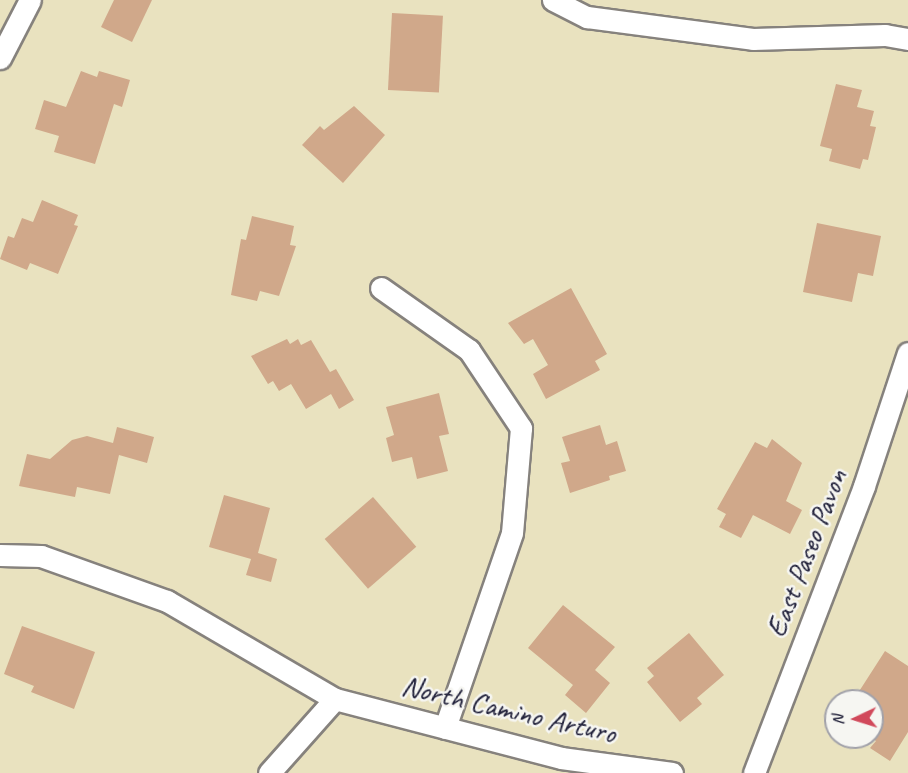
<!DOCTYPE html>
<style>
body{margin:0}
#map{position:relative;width:908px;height:773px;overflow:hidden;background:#e9e2bf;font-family:Caveat,sans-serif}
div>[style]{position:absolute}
.building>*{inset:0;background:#d0a88a;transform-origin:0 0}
.roads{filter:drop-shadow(2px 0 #86827d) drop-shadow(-2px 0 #86827d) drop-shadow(0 2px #86827d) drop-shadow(0 -2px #86827d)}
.minor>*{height:21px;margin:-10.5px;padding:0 10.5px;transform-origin:10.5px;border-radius:10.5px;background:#fff}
span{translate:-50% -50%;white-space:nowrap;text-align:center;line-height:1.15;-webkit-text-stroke:5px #f6f6f2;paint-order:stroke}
.street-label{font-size:30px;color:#22223b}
.north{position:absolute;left:824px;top:689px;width:60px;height:60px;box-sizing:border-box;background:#f6f6f2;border:2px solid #a1a1a9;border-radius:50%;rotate:266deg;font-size:16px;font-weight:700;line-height:24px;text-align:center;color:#22223b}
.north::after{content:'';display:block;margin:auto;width:21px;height:27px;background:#d1495b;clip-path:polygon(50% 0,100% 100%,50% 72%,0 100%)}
</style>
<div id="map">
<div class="building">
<i style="clip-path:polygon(114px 0,152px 0,132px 42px,101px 27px)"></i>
<i style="left:392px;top:13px;width:51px;height:77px;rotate:3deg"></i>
<i style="clip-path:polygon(81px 71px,97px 77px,99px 71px,130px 80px,122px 107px,114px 104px,95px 164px,54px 152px,59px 136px,35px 129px,44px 100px,66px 107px)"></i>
<i style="clip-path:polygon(836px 84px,862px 90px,857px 107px,874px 111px,870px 126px,876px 127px,868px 160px,863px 159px,860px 169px,829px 161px,832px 149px,820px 146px)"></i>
<i style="clip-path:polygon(354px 106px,385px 135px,343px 183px,302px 145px,320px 126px,324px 130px)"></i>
<i style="clip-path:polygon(42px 200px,78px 215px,74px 225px,78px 226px,58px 274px,30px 263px,27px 270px,0 259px,8px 236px,14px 238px,22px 218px,33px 222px)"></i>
<i style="clip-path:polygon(252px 216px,294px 226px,290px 245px,296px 246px,279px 296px,260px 291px,257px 301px,231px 295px,241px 239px,246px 240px)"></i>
<i style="clip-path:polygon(817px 223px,881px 236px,873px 276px,858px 273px,852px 302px,803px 292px)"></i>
<i style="clip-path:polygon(571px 288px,607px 354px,595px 361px,600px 370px,546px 399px,533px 374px,548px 365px,533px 339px,524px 344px,508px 323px)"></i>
<i style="clip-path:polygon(287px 339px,290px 344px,298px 339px,301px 345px,311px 340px,330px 372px,336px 369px,354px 400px,339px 409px,331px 394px,306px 409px,291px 384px,279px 391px,273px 381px,268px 384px,251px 356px)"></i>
<i style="clip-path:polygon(439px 393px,449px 434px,439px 436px,448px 471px,417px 479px,412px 457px,392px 462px,386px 438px,394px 435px,386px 407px)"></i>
<i style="clip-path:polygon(600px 425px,606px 445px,617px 441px,626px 471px,609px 476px,610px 480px,570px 493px,561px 463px,570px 461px,562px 437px)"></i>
<i style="clip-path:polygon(117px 427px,154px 437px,147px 463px,119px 455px,110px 494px,77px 487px,75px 497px,19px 486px,27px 454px,50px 459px,72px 440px,87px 436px,113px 443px)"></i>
<i style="clip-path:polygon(772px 439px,802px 463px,786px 501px,802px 510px,790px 534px,753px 515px,741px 538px,719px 527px,726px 514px,717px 509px,755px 442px,767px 448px)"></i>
<i style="clip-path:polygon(224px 495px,270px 508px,258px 553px,277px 559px,271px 582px,246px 575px,251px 559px,209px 547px)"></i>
<i style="left:373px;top:497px;width:66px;height:64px;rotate:49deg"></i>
<i style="clip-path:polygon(563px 605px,615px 647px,595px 670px,610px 683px,586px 713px,565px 695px,573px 685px,528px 648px)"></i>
<i style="clip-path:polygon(22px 626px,95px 652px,74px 709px,31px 692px,34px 686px,4px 674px)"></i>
<i style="clip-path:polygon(689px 633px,724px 675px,697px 698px,702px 704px,680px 722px,647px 682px,654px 676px,647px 668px)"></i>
<i style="clip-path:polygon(885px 651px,908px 666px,908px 732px,890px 761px,870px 748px,876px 741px,872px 738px,872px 701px,858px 693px)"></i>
</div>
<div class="roads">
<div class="minor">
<i style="left:553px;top:0;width:38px;rotate:27deg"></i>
<i style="left:587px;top:17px;width:167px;rotate:7.5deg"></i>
<i style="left:753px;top:39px;width:132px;rotate:-1.7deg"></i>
<i style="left:885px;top:35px;width:23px;rotate:10deg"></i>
<i style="left:0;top:58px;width:65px;rotate:-62.7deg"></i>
<i style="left:381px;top:288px;width:108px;rotate:35.2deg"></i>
<i style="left:469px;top:350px;width:94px;rotate:56.3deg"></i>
<i style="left:521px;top:428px;width:105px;rotate:94.9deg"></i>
<i style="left:512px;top:533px;width:206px;rotate:109deg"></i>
<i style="left:0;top:555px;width:41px;rotate:1.4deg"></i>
<i style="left:41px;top:556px;width:134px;rotate:19.7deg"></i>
<i style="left:167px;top:601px;width:194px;rotate:30.3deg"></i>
<i style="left:335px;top:699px;width:234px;rotate:14.6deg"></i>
<i style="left:561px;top:758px;width:112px;rotate:7.7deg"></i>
<i style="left:269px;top:773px;width:99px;rotate:-48.3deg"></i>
<i style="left:754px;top:773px;width:307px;rotate:-69deg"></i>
<i style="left:864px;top:486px;width:140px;rotate:-71.7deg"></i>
</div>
</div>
<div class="street-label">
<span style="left:806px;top:553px;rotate:-69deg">East Paseo Pavon</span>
<span style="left:509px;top:709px;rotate:13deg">North Camino Arturo</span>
</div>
<div class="north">N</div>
</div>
